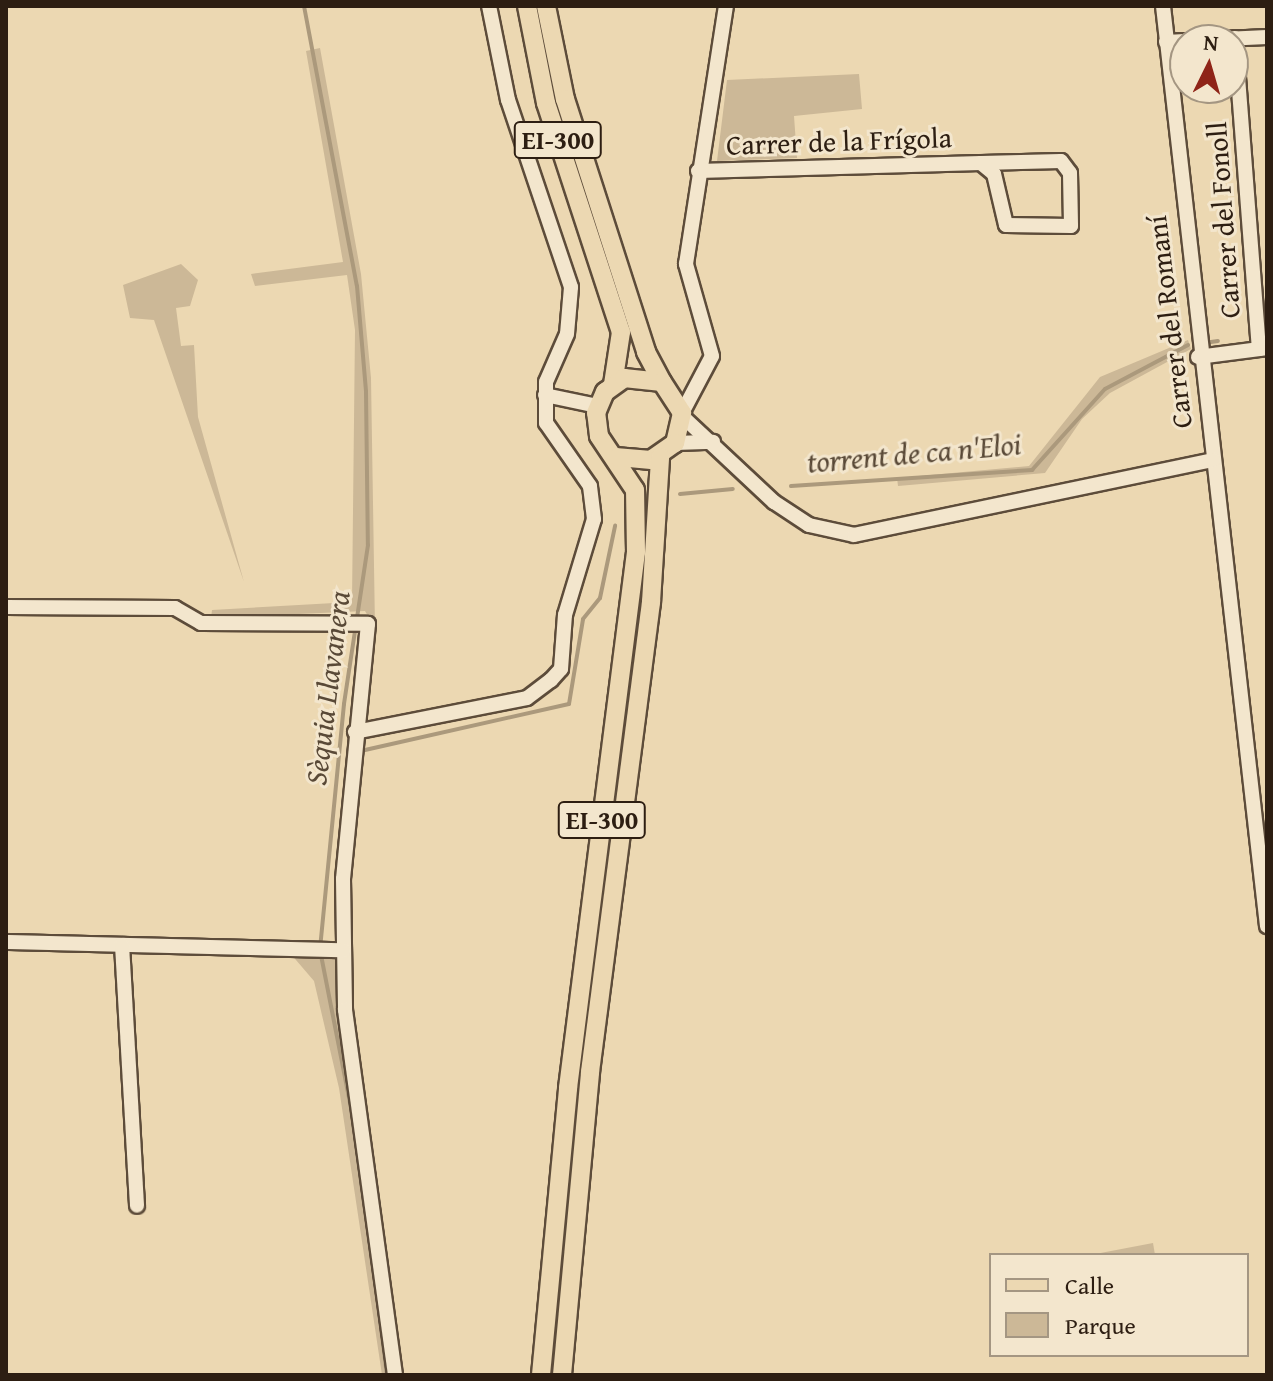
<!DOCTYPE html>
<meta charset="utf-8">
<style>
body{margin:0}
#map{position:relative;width:1273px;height:1381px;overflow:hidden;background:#ecd8b2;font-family:"Gentium Book Plus",serif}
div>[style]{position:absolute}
.green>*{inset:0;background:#ccb897}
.stream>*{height:4px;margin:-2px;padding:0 2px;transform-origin:2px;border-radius:2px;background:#ab997c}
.roads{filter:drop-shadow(2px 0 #5d4c3a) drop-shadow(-2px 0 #5d4c3a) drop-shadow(0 2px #5d4c3a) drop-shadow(0 -2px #5d4c3a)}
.minor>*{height:14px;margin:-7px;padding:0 7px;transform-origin:7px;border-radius:7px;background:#f3e6cd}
.major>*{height:18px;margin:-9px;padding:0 9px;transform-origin:9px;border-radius:9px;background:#ecd8b2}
span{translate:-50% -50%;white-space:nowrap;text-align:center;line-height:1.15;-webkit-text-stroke:6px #f3e6cd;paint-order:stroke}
.shield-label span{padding:2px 6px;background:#f3e6cd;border:2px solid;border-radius:6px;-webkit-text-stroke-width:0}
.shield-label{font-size:26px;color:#2d1e12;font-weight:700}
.street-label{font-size:28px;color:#2d1e12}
.water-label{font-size:30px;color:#594937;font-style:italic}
.frame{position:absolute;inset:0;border:8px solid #2d1e12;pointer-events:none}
.legend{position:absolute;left:989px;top:1253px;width:260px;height:104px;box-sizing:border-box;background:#f3e6cd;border:2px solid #a49682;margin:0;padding:10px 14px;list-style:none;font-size:24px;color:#2d1e12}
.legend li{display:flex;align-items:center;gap:16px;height:40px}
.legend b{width:40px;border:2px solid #a49682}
.north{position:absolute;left:1169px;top:24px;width:80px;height:80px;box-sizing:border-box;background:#f3e6cd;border:2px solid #a49682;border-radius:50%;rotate:5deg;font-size:22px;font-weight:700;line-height:32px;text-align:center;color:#2d1e12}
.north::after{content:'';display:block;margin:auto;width:28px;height:36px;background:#8f2418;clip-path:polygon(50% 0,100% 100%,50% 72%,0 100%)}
</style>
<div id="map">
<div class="green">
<i style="clip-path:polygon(320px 48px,361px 274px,371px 378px,375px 628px,365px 611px,211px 618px,212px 610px,352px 602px,355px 330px,347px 275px,255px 286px,251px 274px,343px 262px,306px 51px)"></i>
<i style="clip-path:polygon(859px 74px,862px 109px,794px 116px,797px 158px,717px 161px,727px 80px)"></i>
<i style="clip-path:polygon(181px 264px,198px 280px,190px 306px,176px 308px,181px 346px,194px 345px,198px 417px,244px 582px,154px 320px,130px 318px,123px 285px)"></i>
<i style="clip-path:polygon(1188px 340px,1191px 349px,1110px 393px,1082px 419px,1045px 473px,898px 486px,897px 478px,1029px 466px,1100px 377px)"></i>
<i style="clip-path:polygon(290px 953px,339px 955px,392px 1375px,382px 1375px,339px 1088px,314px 981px)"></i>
<i style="clip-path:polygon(1153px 1243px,1155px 1255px,1090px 1255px)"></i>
</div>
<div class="stream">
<i style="left:304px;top:6px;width:285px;rotate:79.3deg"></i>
<i style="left:357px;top:286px;width:106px;rotate:85.1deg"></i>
<i style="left:366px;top:392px;width:153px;rotate:89.3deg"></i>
<i style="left:368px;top:545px;width:161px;rotate:98.6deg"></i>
<i style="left:344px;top:704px;width:247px;rotate:95.6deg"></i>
<i style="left:320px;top:950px;width:161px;rotate:78.9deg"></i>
<i style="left:1204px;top:343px;width:14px;rotate:-8deg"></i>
<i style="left:791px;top:486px;width:242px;rotate:-3.8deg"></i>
<i style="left:1032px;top:470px;width:109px;rotate:-48deg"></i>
<i style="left:1105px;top:389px;width:94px;rotate:-27.9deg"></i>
<i style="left:680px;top:494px;width:53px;rotate:-5.4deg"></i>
<i style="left:365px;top:750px;width:209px;rotate:-12.7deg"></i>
<i style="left:569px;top:704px;width:86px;rotate:-80.6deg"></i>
<i style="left:583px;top:619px;width:27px;rotate:-51deg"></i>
<i style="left:600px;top:598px;width:74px;rotate:-78.2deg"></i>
<i style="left:379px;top:1311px;width:64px;rotate:82.9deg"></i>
</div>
<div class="roads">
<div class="minor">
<i style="left:1163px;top:6px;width:926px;rotate:83.55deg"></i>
<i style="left:1235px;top:38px;width:312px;rotate:85.6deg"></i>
<i style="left:1203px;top:40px;width:64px;rotate:-2.7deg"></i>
<i style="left:1166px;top:42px;width:19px;rotate:-3deg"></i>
<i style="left:698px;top:171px;width:283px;rotate:-1.6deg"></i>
<i style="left:981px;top:163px;width:80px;rotate:-1.4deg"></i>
<i style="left:1061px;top:161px;width:15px;rotate:53deg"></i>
<i style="left:1070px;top:173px;width:53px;rotate:88.9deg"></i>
<i style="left:1071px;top:226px;width:65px;rotate:-179.1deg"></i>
<i style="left:1006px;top:225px;width:52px;rotate:-103.2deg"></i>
<i style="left:994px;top:174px;width:17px;rotate:-140deg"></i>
<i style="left:1198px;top:357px;width:70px;rotate:-7.4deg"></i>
<i style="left:545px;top:395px;width:53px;rotate:11.9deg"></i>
<i style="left:682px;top:413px;width:64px;rotate:-62.2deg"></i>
<i style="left:712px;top:356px;width:96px;rotate:-105.8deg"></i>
<i style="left:686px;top:264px;width:261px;rotate:-81.2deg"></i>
<i style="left:682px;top:416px;width:126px;rotate:43.1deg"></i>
<i style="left:774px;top:502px;width:42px;rotate:33.3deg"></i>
<i style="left:809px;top:525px;width:46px;rotate:12.5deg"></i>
<i style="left:854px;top:535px;width:367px;rotate:-11.8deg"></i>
<i style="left:675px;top:443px;width:38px;rotate:-2deg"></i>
<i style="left:6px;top:607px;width:169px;rotate:0.3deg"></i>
<i style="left:175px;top:608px;width:30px;rotate:30deg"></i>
<i style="left:201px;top:623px;width:167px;rotate:0.3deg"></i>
<i style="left:368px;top:624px;width:256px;rotate:95.6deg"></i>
<i style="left:343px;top:879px;width:131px;rotate:89.1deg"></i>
<i style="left:345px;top:1010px;width:368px;rotate:82.2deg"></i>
<i style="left:355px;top:732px;width:175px;rotate:-11.2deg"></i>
<i style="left:527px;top:698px;width:30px;rotate:-37deg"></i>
<i style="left:551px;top:680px;width:15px;rotate:-48deg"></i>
<i style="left:561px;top:669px;width:54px;rotate:-85.8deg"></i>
<i style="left:565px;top:615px;width:100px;rotate:-73.2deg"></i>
<i style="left:594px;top:519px;width:33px;rotate:-97deg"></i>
<i style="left:590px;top:486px;width:77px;rotate:-124.9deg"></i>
<i style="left:546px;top:423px;width:41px;rotate:-90deg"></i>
<i style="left:546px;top:382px;width:52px;rotate:-66.4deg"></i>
<i style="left:567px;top:334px;width:47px;rotate:-85.1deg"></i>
<i style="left:571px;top:287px;width:197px;rotate:-108.6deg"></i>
<i style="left:508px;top:100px;width:96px;rotate:-101.4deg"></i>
<i style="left:6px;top:942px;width:338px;rotate:1.4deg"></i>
<i style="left:122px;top:945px;width:261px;rotate:86.7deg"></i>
</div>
<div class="major">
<i style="left:527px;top:6px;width:99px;rotate:78.9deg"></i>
<i style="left:546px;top:103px;width:241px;rotate:71.9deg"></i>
<i style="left:621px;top:332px;width:53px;rotate:98.7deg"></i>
<i style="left:546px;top:6px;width:95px;rotate:78.5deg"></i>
<i style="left:565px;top:99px;width:266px;rotate:72.2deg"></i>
<i style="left:646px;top:352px;width:34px;rotate:62deg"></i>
<i style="left:541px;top:1375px;width:288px;rotate:-84.6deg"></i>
<i style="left:568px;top:1088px;width:540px;rotate:-82.77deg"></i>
<i style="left:636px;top:552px;width:62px;rotate:-90.9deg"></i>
<i style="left:635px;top:490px;width:65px;rotate:-123.7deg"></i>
<i style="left:599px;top:436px;width:23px;rotate:-97deg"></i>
<i style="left:596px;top:413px;width:23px;rotate:-67deg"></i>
<i style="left:605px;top:392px;width:24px;rotate:-36deg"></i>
<i style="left:624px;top:378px;width:38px;rotate:6deg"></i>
<i style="left:662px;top:382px;width:37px;rotate:57deg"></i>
<i style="left:682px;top:413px;width:31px;rotate:103deg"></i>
<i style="left:675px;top:443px;width:29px;rotate:145deg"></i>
<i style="left:651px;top:460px;width:33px;rotate:-175deg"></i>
<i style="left:562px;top:1375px;width:304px;rotate:-84.7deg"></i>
<i style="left:590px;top:1072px;width:474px;rotate:-82.6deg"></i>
<i style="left:651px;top:602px;width:145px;rotate:-86.4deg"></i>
</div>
</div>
<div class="shield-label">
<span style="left:558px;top:140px">EI-300</span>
<span style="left:602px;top:820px">EI-300</span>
</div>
<div class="street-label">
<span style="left:839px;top:141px;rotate:-2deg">Carrer de la Frígola</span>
<span style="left:1223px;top:220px;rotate:-94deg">Carrer del Fonoll</span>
<span style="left:1169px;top:322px;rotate:-97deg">Carrer del Romaní</span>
</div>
<div class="water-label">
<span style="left:914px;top:453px;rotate:-5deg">torrent de ca n'Eloi</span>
<span style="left:327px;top:688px;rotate:-83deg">Sèquia Llavanera</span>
</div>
<div class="frame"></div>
<ul class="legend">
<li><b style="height:10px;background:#ecd8b2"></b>Calle</li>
<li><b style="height:22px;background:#ccb897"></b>Parque</li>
</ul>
<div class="north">N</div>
</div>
